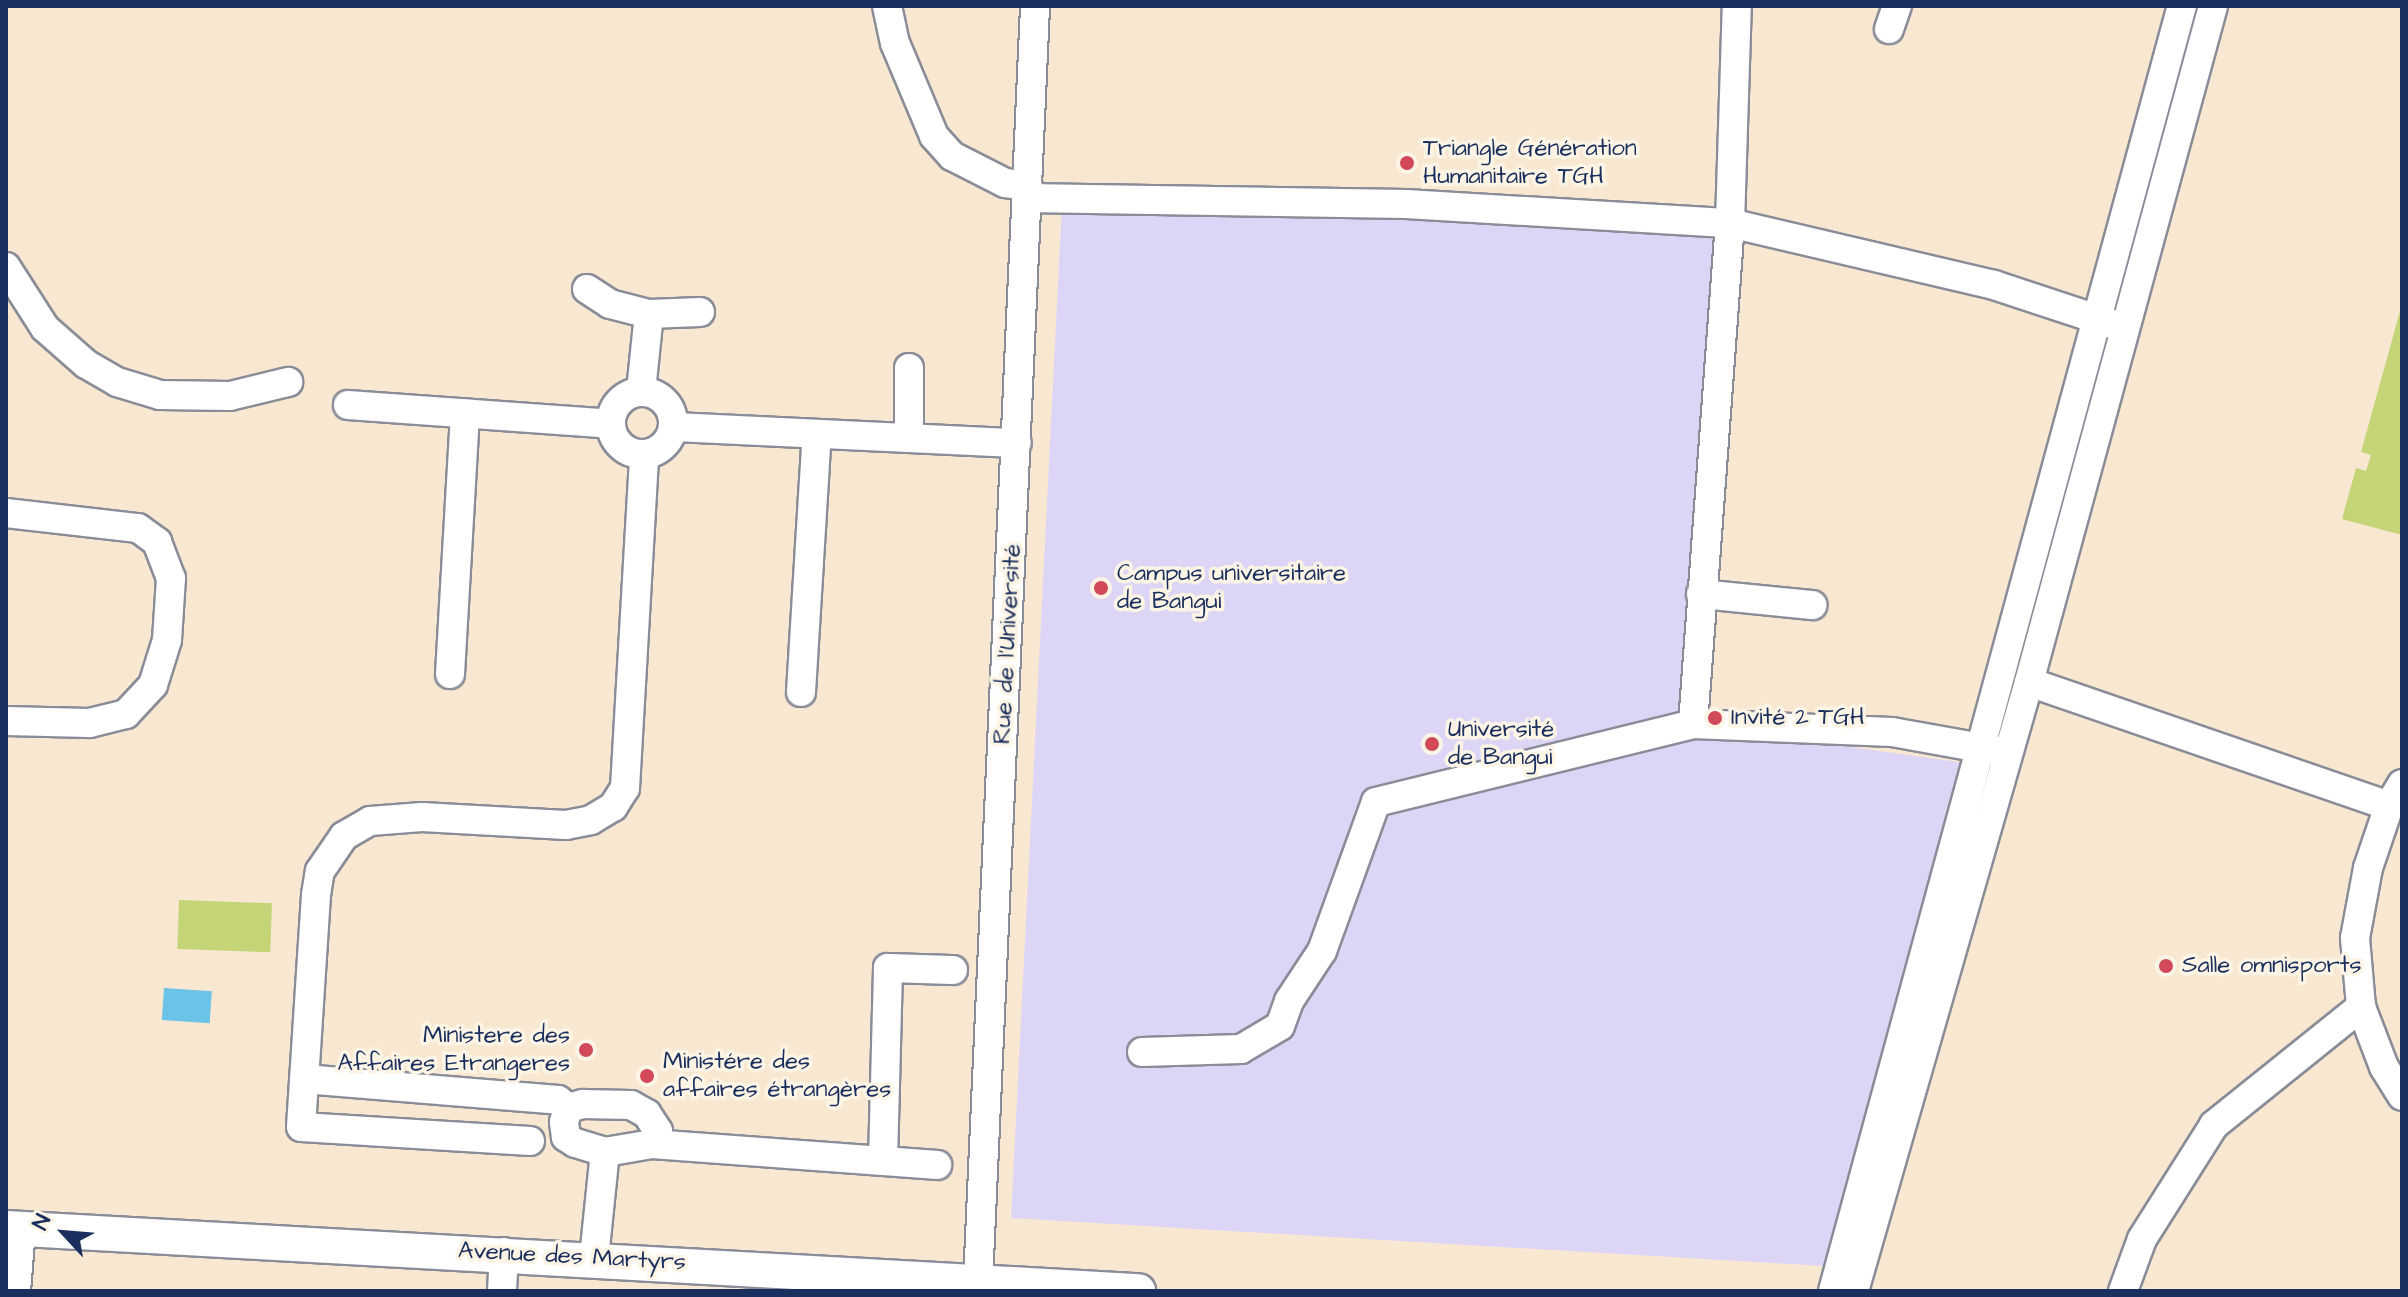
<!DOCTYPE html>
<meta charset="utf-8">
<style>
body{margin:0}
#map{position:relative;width:2408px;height:1297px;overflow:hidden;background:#f8e8d1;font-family:"Architects Daughter",sans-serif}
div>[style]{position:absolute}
.built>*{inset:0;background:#ddd5f6}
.green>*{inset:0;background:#c4d477;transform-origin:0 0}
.water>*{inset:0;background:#6bc3e8;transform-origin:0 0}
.roads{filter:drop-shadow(2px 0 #8a8c98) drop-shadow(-2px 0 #8a8c98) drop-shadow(0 2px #8a8c98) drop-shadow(0 -2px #8a8c98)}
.minor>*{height:28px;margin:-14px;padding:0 14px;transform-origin:14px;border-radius:14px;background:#fff}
.minor>.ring{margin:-14px;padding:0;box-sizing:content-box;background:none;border:28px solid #fff;border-radius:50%}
.major>*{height:34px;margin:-17px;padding:0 17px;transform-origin:17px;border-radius:17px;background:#fff}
.dots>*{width:22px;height:22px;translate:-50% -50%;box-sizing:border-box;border:4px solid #fcf5e5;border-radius:50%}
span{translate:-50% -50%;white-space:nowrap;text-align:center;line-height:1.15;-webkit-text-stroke:7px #fcf5e5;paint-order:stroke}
.poi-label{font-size:24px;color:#1b2f5e}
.left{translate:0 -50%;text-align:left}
.right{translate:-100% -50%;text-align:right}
.street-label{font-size:24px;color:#1b2f5e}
.frame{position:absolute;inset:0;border:8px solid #1b2f5e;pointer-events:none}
.north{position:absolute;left:24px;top:1193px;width:80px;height:80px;-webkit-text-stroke:6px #fcf5e5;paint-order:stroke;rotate:296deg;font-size:22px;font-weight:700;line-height:32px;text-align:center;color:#1b2f5e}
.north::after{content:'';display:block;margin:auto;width:28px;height:36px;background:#1b2f5e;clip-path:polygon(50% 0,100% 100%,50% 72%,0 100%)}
</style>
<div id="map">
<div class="built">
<i style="clip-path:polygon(1062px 204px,1725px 233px,1685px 724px,1973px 764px,1823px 1266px,1011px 1218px)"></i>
</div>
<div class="green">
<i style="clip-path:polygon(2402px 304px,2402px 535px,2342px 519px,2356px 468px,2366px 471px,2371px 455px,2361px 452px)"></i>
<i style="left:179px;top:900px;width:93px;height:49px;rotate:2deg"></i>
</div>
<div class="water">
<i style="left:164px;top:988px;width:48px;height:32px;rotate:4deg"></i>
</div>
<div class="roads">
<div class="minor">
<i style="left:887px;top:6px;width:38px;rotate:78deg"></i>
<i style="left:895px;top:43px;width:101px;rotate:67.2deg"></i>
<i style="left:934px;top:136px;width:27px;rotate:48deg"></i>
<i style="left:952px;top:156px;width:59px;rotate:27deg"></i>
<i style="left:1005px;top:183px;width:23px;rotate:7deg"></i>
<i style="left:1889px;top:29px;width:24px;rotate:-71deg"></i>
<i style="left:1026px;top:198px;width:380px;rotate:0.9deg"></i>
<i style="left:1406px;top:204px;width:325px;rotate:3.4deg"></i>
<i style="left:1730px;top:223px;width:271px;rotate:13.2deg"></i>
<i style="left:1994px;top:285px;width:127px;rotate:18.3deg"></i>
<i style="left:6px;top:267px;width:72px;rotate:57.4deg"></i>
<i style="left:45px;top:328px;width:55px;rotate:41.3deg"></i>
<i style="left:86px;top:364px;width:36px;rotate:30deg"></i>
<i style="left:117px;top:382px;width:45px;rotate:16.8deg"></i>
<i style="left:160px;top:395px;width:70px;rotate:0.8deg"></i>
<i style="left:230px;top:396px;width:60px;rotate:-13.6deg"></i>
<i style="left:587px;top:289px;width:27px;rotate:33deg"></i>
<i style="left:610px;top:304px;width:40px;rotate:14.4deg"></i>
<i style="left:649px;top:314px;width:51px;rotate:-2.2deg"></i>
<i style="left:641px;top:391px;width:77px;rotate:-84.1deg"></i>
<i class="ring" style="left:611px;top:392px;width:34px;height:34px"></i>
<i style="left:348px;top:405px;width:263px;rotate:4.1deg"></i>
<i style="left:673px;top:427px;width:344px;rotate:2.7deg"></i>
<i style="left:909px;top:438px;width:70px;rotate:-90deg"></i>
<i style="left:6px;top:513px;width:133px;rotate:6.5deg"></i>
<i style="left:138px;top:528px;width:24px;rotate:36deg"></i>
<i style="left:157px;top:542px;width:39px;rotate:69deg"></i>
<i style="left:171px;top:578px;width:62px;rotate:93.7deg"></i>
<i style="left:167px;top:640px;width:47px;rotate:107.3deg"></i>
<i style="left:153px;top:685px;width:40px;rotate:133deg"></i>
<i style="left:126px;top:714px;width:38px;rotate:166deg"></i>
<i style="left:89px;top:723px;width:83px;rotate:-178.6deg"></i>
<i style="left:1701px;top:594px;width:112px;rotate:5.7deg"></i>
<i style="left:450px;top:674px;width:261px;rotate:-86.7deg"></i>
<i style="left:2029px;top:682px;width:381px;rotate:19deg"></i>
<i style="left:801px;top:692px;width:258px;rotate:-86.5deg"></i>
<i style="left:1693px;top:724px;width:502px;rotate:-85.78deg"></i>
<i style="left:1730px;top:223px;width:217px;rotate:-88.2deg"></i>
<i style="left:2402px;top:784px;width:26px;rotate:121deg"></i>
<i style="left:2389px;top:806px;width:65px;rotate:108.7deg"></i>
<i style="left:2368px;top:868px;width:71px;rotate:100.5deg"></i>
<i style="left:2355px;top:938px;width:69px;rotate:85deg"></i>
<i style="left:2361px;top:1007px;width:64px;rotate:69deg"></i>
<i style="left:2384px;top:1067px;width:34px;rotate:58deg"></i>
<i style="left:1142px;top:1052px;width:99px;rotate:-1.7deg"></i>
<i style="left:1241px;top:1049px;width:45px;rotate:-30.5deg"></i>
<i style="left:1280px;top:1026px;width:27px;rotate:-70deg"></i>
<i style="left:1289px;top:1001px;width:60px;rotate:-56.6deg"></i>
<i style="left:1322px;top:951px;width:158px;rotate:-70.1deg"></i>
<i style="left:1376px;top:802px;width:326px;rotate:-13.8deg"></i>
<i style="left:1693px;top:724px;width:199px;rotate:2.3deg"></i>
<i style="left:1892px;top:732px;width:108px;rotate:10.2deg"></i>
<i style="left:304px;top:1079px;width:255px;rotate:4.7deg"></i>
<i style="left:558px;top:1100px;width:13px;rotate:39deg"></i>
<i style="left:583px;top:1104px;width:48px;rotate:1.2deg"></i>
<i style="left:631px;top:1105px;width:18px;rotate:29deg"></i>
<i style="left:647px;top:1114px;width:20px;rotate:57deg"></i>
<i style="left:658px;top:1131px;width:14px;rotate:115deg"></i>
<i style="left:652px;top:1144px;width:48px;rotate:170.3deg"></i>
<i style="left:605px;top:1152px;width:31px;rotate:-163deg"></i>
<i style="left:575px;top:1143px;width:11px;rotate:-146deg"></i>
<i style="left:566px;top:1137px;width:15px;rotate:-98deg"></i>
<i style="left:564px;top:1122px;width:15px;rotate:-74deg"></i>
<i style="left:568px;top:1108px;width:16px;rotate:-15deg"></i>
<i style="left:530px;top:1141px;width:229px;rotate:-176.5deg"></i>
<i style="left:301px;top:1127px;width:232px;rotate:-86.3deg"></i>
<i style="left:316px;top:895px;width:24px;rotate:-81deg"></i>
<i style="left:320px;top:871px;width:42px;rotate:-55.6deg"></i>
<i style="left:344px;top:836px;width:30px;rotate:-30deg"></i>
<i style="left:370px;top:821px;width:52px;rotate:-4.4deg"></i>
<i style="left:422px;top:817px;width:144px;rotate:3.2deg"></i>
<i style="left:566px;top:825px;width:25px;rotate:-11deg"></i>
<i style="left:591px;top:820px;width:26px;rotate:-31deg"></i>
<i style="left:613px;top:807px;width:22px;rotate:-58deg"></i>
<i style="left:625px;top:788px;width:334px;rotate:-86.7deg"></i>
<i style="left:652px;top:1144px;width:286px;rotate:4.2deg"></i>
<i style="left:883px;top:1161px;width:193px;rotate:-88.5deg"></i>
<i style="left:888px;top:968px;width:65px;rotate:1.8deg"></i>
<i style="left:594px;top:1258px;width:107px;rotate:-84.1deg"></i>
<i style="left:978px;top:1282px;width:1277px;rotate:-87.44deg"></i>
<i style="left:16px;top:1291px;width:62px;rotate:-85.4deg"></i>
<i style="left:502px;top:1291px;width:39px;rotate:-87deg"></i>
<i style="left:1833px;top:1291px;width:1332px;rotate:-74.81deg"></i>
<i style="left:1854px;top:1291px;width:634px;rotate:-73.97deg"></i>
<i style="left:2029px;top:682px;width:701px;rotate:-74.77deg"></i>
<i style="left:2123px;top:1291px;width:55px;rotate:-69.9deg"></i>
<i style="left:2142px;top:1239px;width:135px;rotate:-57.7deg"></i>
<i style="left:2214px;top:1125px;width:189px;rotate:-38.8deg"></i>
</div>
<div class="major">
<i style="left:6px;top:1228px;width:1134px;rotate:3.19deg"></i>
</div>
</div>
<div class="dots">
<i style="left:1407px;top:163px;background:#d1495b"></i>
<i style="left:1101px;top:588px;background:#d1495b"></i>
<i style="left:1715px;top:718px;background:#d1495b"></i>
<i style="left:1432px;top:744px;background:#d1495b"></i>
<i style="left:2166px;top:966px;background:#d1495b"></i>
<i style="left:586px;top:1050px;background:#d1495b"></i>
<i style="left:647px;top:1076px;background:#d1495b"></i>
</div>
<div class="poi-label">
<span class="left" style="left:1423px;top:163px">Triangle Génération<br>Humanitaire TGH</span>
<span class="left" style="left:1117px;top:588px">Campus universitaire<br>de Bangui</span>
<span class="left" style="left:1731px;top:718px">Invité 2 TGH</span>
<span class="left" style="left:1448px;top:744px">Université<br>de Bangui</span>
<span class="left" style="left:2182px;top:966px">Salle omnisports</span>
<span class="right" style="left:570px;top:1050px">Ministere des<br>Affaires Etrangeres</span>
<span class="left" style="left:663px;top:1076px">Ministére des<br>affaires étrangères</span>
</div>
<div class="street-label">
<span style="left:1008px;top:644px;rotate:-87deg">Rue de l'Université</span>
<span style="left:572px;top:1257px;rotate:3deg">Avenue des Martyrs</span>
</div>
<div class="frame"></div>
<div class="north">N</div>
</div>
